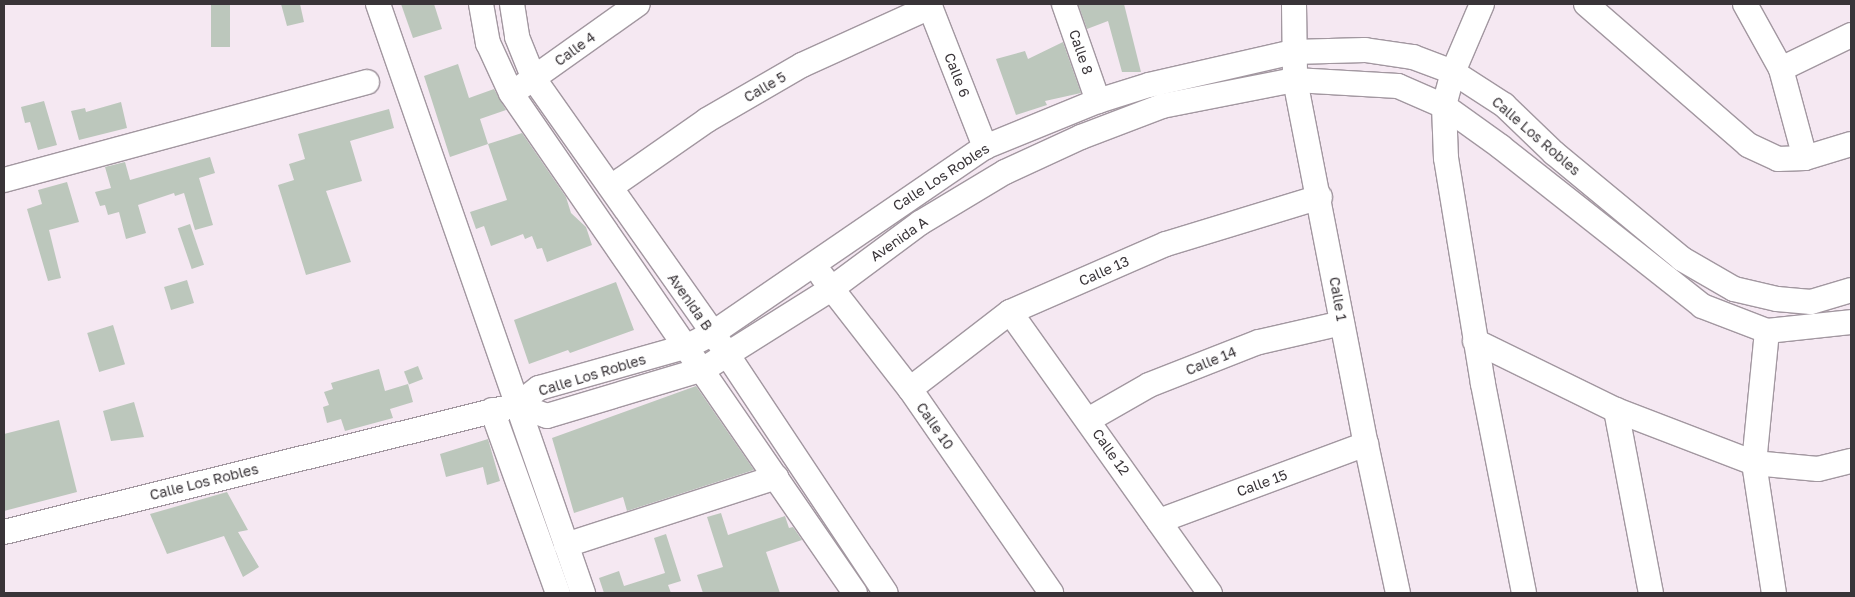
<!DOCTYPE html>
<style>
body{margin:0}
#map{position:relative;width:1855px;height:597px;overflow:hidden;background:#f5e8f2;font-family:"Golos Text",sans-serif}
div>[style]{position:absolute}
.building>*{inset:0;background:#bcc7bc;transform-origin:0 0}
.roads{filter:drop-shadow(1px 0 #a297a0) drop-shadow(-1px 0 #a297a0) drop-shadow(0 1px #a297a0) drop-shadow(0 -1px #a297a0)}
.minor>*{height:24px;margin:-12px;padding:0 12px;transform-origin:12px;border-radius:12px;background:#fff}
span{translate:-50% -50%;white-space:nowrap;text-align:center;line-height:1.15;-webkit-text-stroke:4.5px #fff;paint-order:stroke}
.street-label{font-size:14px;color:#393438}
.frame{position:absolute;inset:0;border:5px solid #393438;pointer-events:none}
</style>
<div id="map">
<div class="building">
<i style="left:211px;top:4px;width:19px;height:43px"></i>
<i style="clip-path:polygon(281px 4px,300px 4px,304px 22px,287px 26px)"></i>
<i style="clip-path:polygon(401px 4px,434px 4px,442px 29px,413px 38px)"></i>
<i style="clip-path:polygon(1078px 4px,1124px 4px,1141px 72px,1122px 72px,1108px 21px,1087px 29px)"></i>
<i style="clip-path:polygon(1063px 42px,1081px 93px,1045px 101px,1047px 105px,1016px 115px,996px 59px,1025px 51px,1028px 59px)"></i>
<i style="clip-path:polygon(458px 64px,469px 98px,494px 89px,506px 110px,480px 119px,488px 144px,450px 157px,424px 76px)"></i>
<i style="clip-path:polygon(44px 101px,57px 145px,38px 150px,30px 122px,25px 123px,21px 107px)"></i>
<i style="clip-path:polygon(121px 102px,127px 128px,79px 140px,71px 111px,85px 108px,86px 112px)"></i>
<i style="clip-path:polygon(389px 109px,394px 128px,350px 141px,362px 181px,326px 191px,351px 262px,306px 275px,278px 185px,294px 180px,289px 164px,305px 159px,298px 134px)"></i>
<i style="clip-path:polygon(522px 133px,566px 197px,571px 213px,586px 227px,592px 245px,547px 262px,542px 248px,537px 249px,532px 236px,525px 239px,523px 234px,491px 246px,484px 226px,476px 229px,470px 212px,507px 200px,488px 144px)"></i>
<i style="clip-path:polygon(210px 157px,215px 173px,199px 178px,213px 225px,195px 230px,184px 193px,175px 196px,174px 193px,138px 205px,146px 233px,126px 239px,119px 212px,108px 215px,105px 205px,100px 206px,95px 192px,111px 188px,105px 167px,125px 162px,130px 180px)"></i>
<i style="clip-path:polygon(67px 182px,79px 222px,49px 230px,61px 278px,48px 281px,27px 209px,42px 204px,38px 190px)"></i>
<i style="left:190px;top:224px;width:43px;height:13px;rotate:71deg"></i>
<i style="left:187px;top:280px;width:24px;height:24px;rotate:73deg"></i>
<i style="clip-path:polygon(616px 282px,634px 330px,570px 353px,568px 350px,529px 364px,514px 320px)"></i>
<i style="left:113px;top:325px;width:41px;height:27px;rotate:73deg"></i>
<i style="left:418px;top:366px;width:14px;height:15px;rotate:69deg"></i>
<i style="clip-path:polygon(379px 369px,385px 391px,408px 384px,413px 402px,390px 409px,393px 418px,345px 431px,341px 419px,327px 423px,323px 407px,329px 405px,324px 392px,333px 389px,331px 383px)"></i>
<i style="clip-path:polygon(696px 386px,754px 470px,627px 511px,623px 497px,574px 513px,552px 438px)"></i>
<i style="clip-path:polygon(134px 402px,144px 437px,111px 441px,103px 411px)"></i>
<i style="clip-path:polygon(59px 420px,77px 492px,4px 511px,4px 434px)"></i>
<i style="clip-path:polygon(488px 439px,500px 481px,487px 485px,483px 467px,446px 477px,440px 454px)"></i>
<i style="clip-path:polygon(227px 492px,248px 530px,238px 532px,259px 567px,243px 577px,224px 536px,167px 554px,150px 514px)"></i>
<i style="clip-path:polygon(721px 513px,728px 535px,785px 516px,789px 528px,793px 527px,802px 540px,766px 552px,780px 593px,703px 593px,697px 575px,723px 567px,707px 517px)"></i>
<i style="clip-path:polygon(666px 534px,681px 581px,668px 585px,671px 593px,604px 593px,599px 578px,619px 571px,624px 586px,665px 573px,654px 538px)"></i>
</div>
<div class="roads">
<div class="minor">
<i style="left:378px;top:4px;width:624px;rotate:70.81deg"></i>
<i style="left:481px;top:4px;width:40px;rotate:80deg"></i>
<i style="left:488px;top:43px;width:55px;rotate:65.3deg"></i>
<i style="left:511px;top:93px;width:607px;rotate:55.47deg"></i>
<i style="left:512px;top:4px;width:33px;rotate:81deg"></i>
<i style="left:517px;top:37px;width:45px;rotate:68deg"></i>
<i style="left:534px;top:79px;width:311px;rotate:54.8deg"></i>
<i style="left:713px;top:333px;width:312px;rotate:56.4deg"></i>
<i style="left:929px;top:4px;width:154px;rotate:68.6deg"></i>
<i style="left:1064px;top:4px;width:103px;rotate:70.7deg"></i>
<i style="left:1294px;top:4px;width:76px;rotate:89.2deg"></i>
<i style="left:1295px;top:80px;width:371px;rotate:79deg"></i>
<i style="left:1366px;top:444px;width:152px;rotate:77.9deg"></i>
<i style="left:1482px;top:4px;width:74px;rotate:113.1deg"></i>
<i style="left:1453px;top:72px;width:35px;rotate:105deg"></i>
<i style="left:1444px;top:106px;width:52px;rotate:87.8deg"></i>
<i style="left:1446px;top:158px;width:229px;rotate:80.7deg"></i>
<i style="left:1483px;top:384px;width:213px;rotate:78.9deg"></i>
<i style="left:1586px;top:4px;width:215px;rotate:41deg"></i>
<i style="left:1748px;top:145px;width:33px;rotate:25deg"></i>
<i style="left:1778px;top:159px;width:27px;rotate:-2deg"></i>
<i style="left:1805px;top:158px;width:48px;rotate:-16.9deg"></i>
<i style="left:1745px;top:4px;width:74px;rotate:61deg"></i>
<i style="left:1781px;top:69px;width:92px;rotate:74.9deg"></i>
<i style="left:1781px;top:69px;width:78px;rotate:-25.9deg"></i>
<i style="left:521px;top:87px;width:143px;rotate:-35.4deg"></i>
<i style="left:4px;top:180px;width:376px;rotate:-15.1deg"></i>
<i style="left:611px;top:187px;width:117px;rotate:-34.9deg"></i>
<i style="left:707px;top:120px;width:110px;rotate:-30.1deg"></i>
<i style="left:802px;top:65px;width:141px;rotate:-24.4deg"></i>
<i style="left:822px;top:276px;width:143px;rotate:52.1deg"></i>
<i style="left:910px;top:389px;width:248px;rotate:55.3deg"></i>
<i style="left:1010px;top:312px;width:345px;rotate:54.6deg"></i>
<i style="left:1767px;top:331px;width:133px;rotate:95.6deg"></i>
<i style="left:1754px;top:463px;width:132px;rotate:81.3deg"></i>
<i style="left:1475px;top:341px;width:157px;rotate:26.1deg"></i>
<i style="left:1616px;top:410px;width:148px;rotate:21deg"></i>
<i style="left:1754px;top:463px;width:64px;rotate:5.4deg"></i>
<i style="left:1818px;top:469px;width:34px;rotate:-14deg"></i>
<i style="left:910px;top:389px;width:126px;rotate:-37.6deg"></i>
<i style="left:1010px;top:312px;width:170px;rotate:-23.6deg"></i>
<i style="left:1166px;top:244px;width:161px;rotate:-17deg"></i>
<i style="left:517px;top:405px;width:32px;rotate:20deg"></i>
<i style="left:547px;top:416px;width:164px;rotate:-16.7deg"></i>
<i style="left:704px;top:369px;width:150px;rotate:-32.2deg"></i>
<i style="left:831px;top:289px;width:111px;rotate:-36.6deg"></i>
<i style="left:920px;top:223px;width:99px;rotate:-31deg"></i>
<i style="left:1005px;top:172px;width:84px;rotate:-24.7deg"></i>
<i style="left:1081px;top:137px;width:87px;rotate:-20.9deg"></i>
<i style="left:1162px;top:106px;width:136px;rotate:-11.1deg"></i>
<i style="left:1295px;top:80px;width:103px;rotate:3.3deg"></i>
<i style="left:1398px;top:86px;width:50px;rotate:23.5deg"></i>
<i style="left:1444px;top:106px;width:70px;rotate:35.7deg"></i>
<i style="left:1501px;top:147px;width:256px;rotate:38.3deg"></i>
<i style="left:1702px;top:306px;width:70px;rotate:21deg"></i>
<i style="left:1767px;top:331px;width:84px;rotate:-6.1deg"></i>
<i style="left:492px;top:410px;width:195px;rotate:70.2deg"></i>
<i style="left:1616px;top:410px;width:186px;rotate:79.2deg"></i>
<i style="left:1088px;top:420px;width:70px;rotate:-29.8deg"></i>
<i style="left:1149px;top:385px;width:118px;rotate:-21.4deg"></i>
<i style="left:1259px;top:342px;width:85px;rotate:-12.9deg"></i>
<i style="left:1159px;top:521px;width:221px;rotate:-20.4deg"></i>
<i style="left:4px;top:532px;width:528px;rotate:-13.9deg"></i>
<i style="left:517px;top:405px;width:28px;rotate:-38deg"></i>
<i style="left:539px;top:388px;width:155px;rotate:-15.7deg"></i>
<i style="left:688px;top:346px;width:28px;rotate:-27deg"></i>
<i style="left:713px;top:333px;width:330px;rotate:-34.4deg"></i>
<i style="left:985px;top:147px;width:122px;rotate:-22.2deg"></i>
<i style="left:1098px;top:101px;width:53px;rotate:-17.4deg"></i>
<i style="left:1149px;top:85px;width:148px;rotate:-12.9deg"></i>
<i style="left:1293px;top:52px;width:72px;rotate:-1.6deg"></i>
<i style="left:1365px;top:50px;width:49px;rotate:8.3deg"></i>
<i style="left:1413px;top:57px;width:43px;rotate:20.6deg"></i>
<i style="left:1453px;top:72px;width:61px;rotate:32.9deg"></i>
<i style="left:1504px;top:105px;width:69px;rotate:43.8deg"></i>
<i style="left:1554px;top:153px;width:166px;rotate:39.6deg"></i>
<i style="left:1682px;top:259px;width:60px;rotate:30deg"></i>
<i style="left:1734px;top:289px;width:44px;rotate:13.1deg"></i>
<i style="left:1777px;top:299px;width:34px;rotate:5deg"></i>
<i style="left:1811px;top:302px;width:42px;rotate:-16.7deg"></i>
<i style="left:566px;top:545px;width:221px;rotate:-17.9deg"></i>
</div>
</div>
<div class="street-label">
<span style="left:575px;top:49px;rotate:-36deg">Calle 4</span>
<span style="left:1081px;top:52px;rotate:71deg">Calle 8</span>
<span style="left:957px;top:75px;rotate:69deg">Calle 6</span>
<span style="left:765px;top:87px;rotate:-30deg">Calle 5</span>
<span style="left:1536px;top:136px;rotate:41deg">Calle Los Robles</span>
<span style="left:941px;top:177px;rotate:-33deg">Calle Los Robles</span>
<span style="left:899px;top:239px;rotate:-35deg">Avenida A</span>
<span style="left:1104px;top:271px;rotate:-24deg">Calle 13</span>
<span style="left:1338px;top:299px;rotate:80deg">Calle 1</span>
<span style="left:690px;top:302px;rotate:55deg">Avenida B</span>
<span style="left:1211px;top:361px;rotate:-22deg">Calle 14</span>
<span style="left:592px;top:375px;rotate:-17deg">Calle Los Robles</span>
<span style="left:935px;top:426px;rotate:55deg">Calle 10</span>
<span style="left:1111px;top:452px;rotate:55deg">Calle 12</span>
<span style="left:204px;top:482px;rotate:-14deg">Calle Los Robles</span>
<span style="left:1262px;top:483px;rotate:-20deg">Calle 15</span>
</div>
<div class="frame"></div>
</div>
